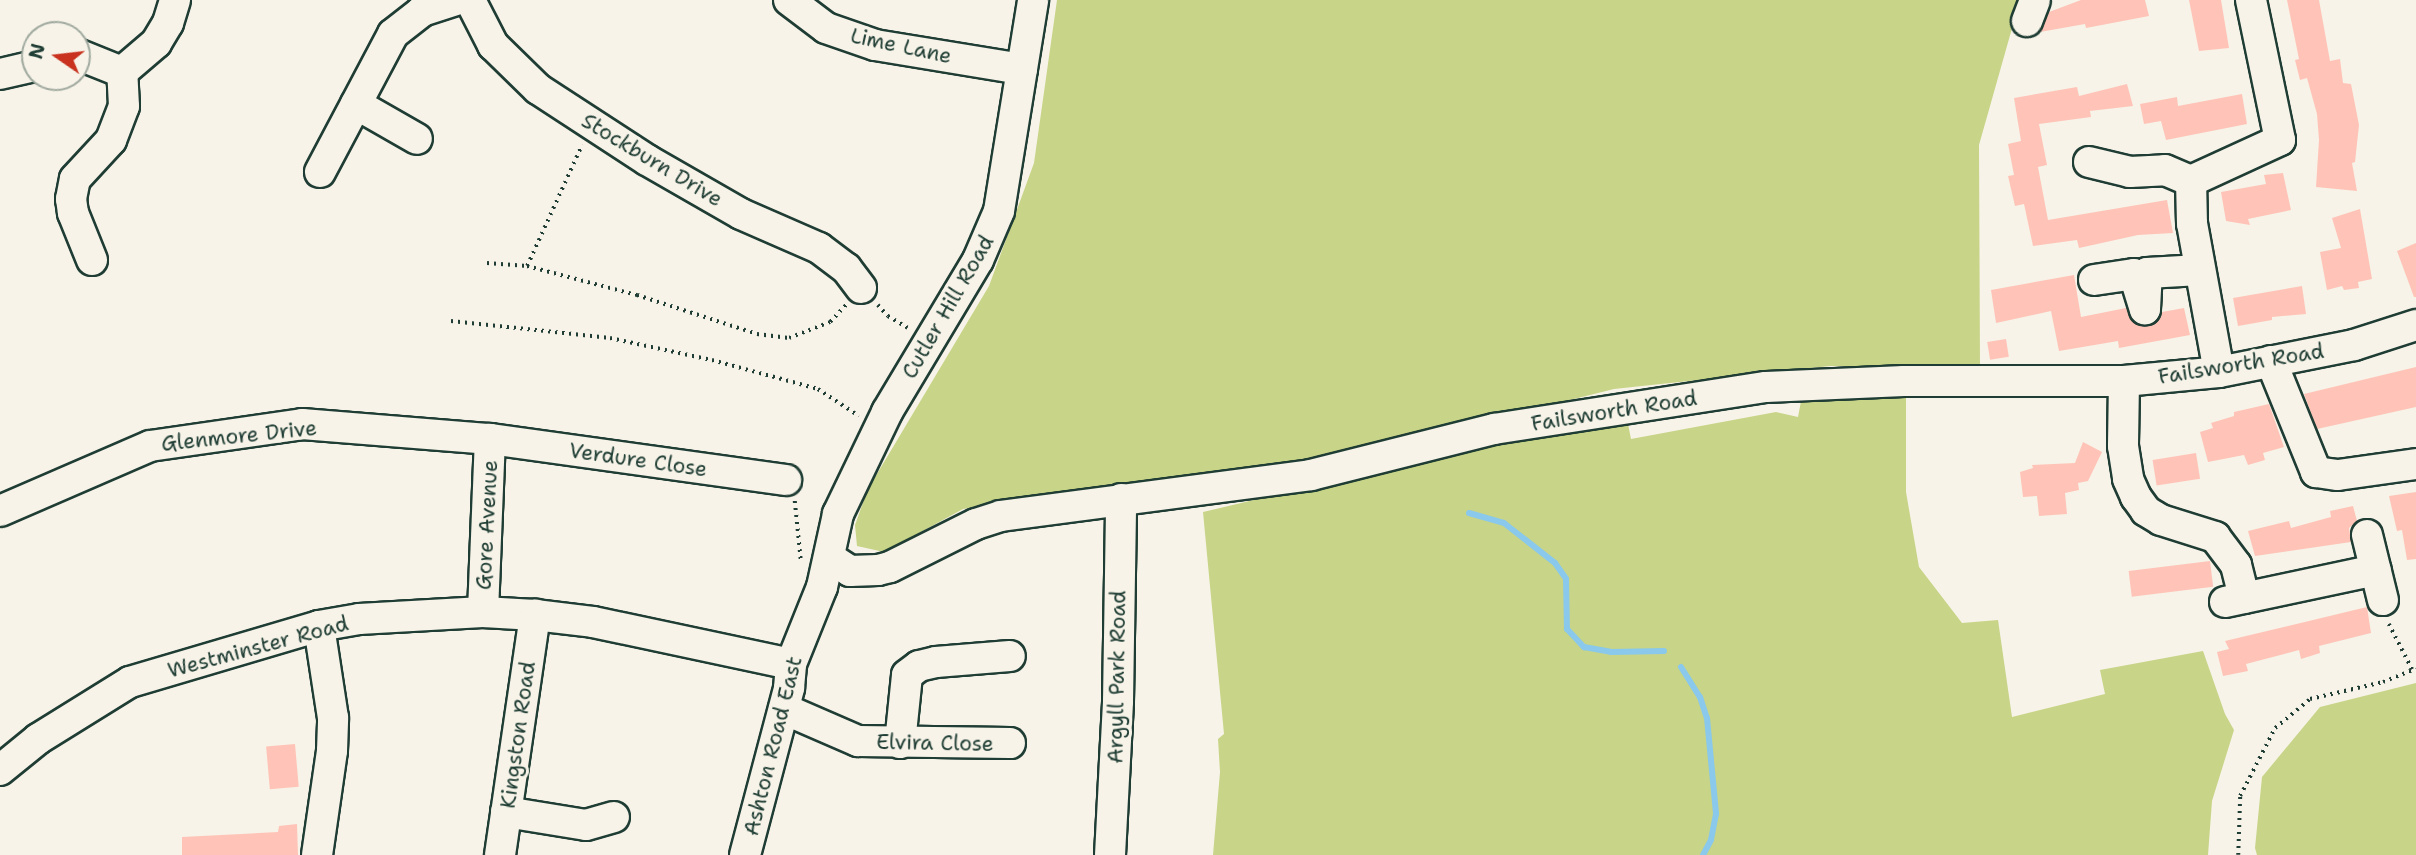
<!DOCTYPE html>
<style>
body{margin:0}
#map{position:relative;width:2416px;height:855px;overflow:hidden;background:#f7f3e8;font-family:"Shantell Sans",sans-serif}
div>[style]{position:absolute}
.green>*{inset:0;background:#c8d487}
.stream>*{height:6px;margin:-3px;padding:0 3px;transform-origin:3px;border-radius:3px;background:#8ac9eb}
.building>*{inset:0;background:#ffc4b7;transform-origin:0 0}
.path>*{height:3.5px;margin-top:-1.75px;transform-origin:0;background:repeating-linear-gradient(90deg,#1f3d34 0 2px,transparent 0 7px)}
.roads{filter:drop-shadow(2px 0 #1f3d34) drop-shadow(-2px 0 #1f3d34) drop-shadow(0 2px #1f3d34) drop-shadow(0 -2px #1f3d34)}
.minor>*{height:30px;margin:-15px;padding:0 15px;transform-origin:15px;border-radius:15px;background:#f7f3e8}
span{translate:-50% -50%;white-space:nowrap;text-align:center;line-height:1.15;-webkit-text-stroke:6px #f7f3e8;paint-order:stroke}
.street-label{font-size:21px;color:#1f3d34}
.north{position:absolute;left:21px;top:21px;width:70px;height:70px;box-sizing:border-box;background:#f7f3e8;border:2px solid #a1aaa0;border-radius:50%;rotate:284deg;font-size:19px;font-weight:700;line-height:28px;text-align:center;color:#1f3d34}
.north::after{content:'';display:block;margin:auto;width:24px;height:32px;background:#c8321e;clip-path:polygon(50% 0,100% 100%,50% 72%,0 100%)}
</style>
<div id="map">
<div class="green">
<i style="clip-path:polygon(1057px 0,2020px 0,1979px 145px,1980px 368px,1830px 366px,1614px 389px,1367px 451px,963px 509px,884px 552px,857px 546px,855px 525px,868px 489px,989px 286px,1034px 163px)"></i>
<i style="clip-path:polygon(1906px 394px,1906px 492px,1919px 567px,1962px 623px,1998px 620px,2012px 717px,2105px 694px,2100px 670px,2203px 651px,2225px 714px,2234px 730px,2212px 801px,2208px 855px,1213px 855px,1220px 772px,1218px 739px,1224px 734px,1203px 512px,1475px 448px,1628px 424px,1631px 439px,1776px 412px,1798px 417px,1802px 396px)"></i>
<i style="clip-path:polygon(2416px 683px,2416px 855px,2257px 855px,2255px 848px,2262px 777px,2320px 707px)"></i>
</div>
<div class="stream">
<i style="left:1469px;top:513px;width:36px;rotate:16deg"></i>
<i style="left:1504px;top:523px;width:65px;rotate:38.1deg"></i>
<i style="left:1555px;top:563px;width:19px;rotate:55deg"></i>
<i style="left:1566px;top:579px;width:50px;rotate:88.9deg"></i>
<i style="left:1567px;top:629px;width:25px;rotate:47deg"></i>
<i style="left:1584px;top:647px;width:27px;rotate:10deg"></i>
<i style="left:1611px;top:652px;width:53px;rotate:-1.1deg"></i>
<i style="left:1681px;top:667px;width:36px;rotate:58deg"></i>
<i style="left:1700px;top:697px;width:22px;rotate:72deg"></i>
<i style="left:1707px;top:718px;width:96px;rotate:84.6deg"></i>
<i style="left:1716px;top:814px;width:26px;rotate:101deg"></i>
<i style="left:1711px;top:840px;width:17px;rotate:118deg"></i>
</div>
<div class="building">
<i style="clip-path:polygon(2081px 0,2145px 0,2149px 16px,2086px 28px,2085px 24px,2040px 32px,2049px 12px)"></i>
<i style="clip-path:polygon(2189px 0,2221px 0,2229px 48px,2199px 51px)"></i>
<i style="clip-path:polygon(2287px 0,2319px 0,2330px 61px,2340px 59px,2343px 83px,2351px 84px,2359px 125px,2355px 162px,2352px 163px,2357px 191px,2316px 187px,2319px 140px,2317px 114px,2307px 78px,2300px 80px,2295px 60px,2299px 59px)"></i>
<i style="clip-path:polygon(2127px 84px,2133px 106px,2090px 111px,2091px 117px,2039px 124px,2047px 165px,2038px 167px,2048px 220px,2167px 200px,2173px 233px,2138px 235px,2079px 248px,2077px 240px,2033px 246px,2024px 204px,2015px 206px,2008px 176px,2014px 175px,2008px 144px,2021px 141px,2014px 98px,2077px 87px,2079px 96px)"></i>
<i style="clip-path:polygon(2242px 94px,2247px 124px,2166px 140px,2161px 121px,2144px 124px,2140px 104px,2177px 97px,2178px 106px)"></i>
<i style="clip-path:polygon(2283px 173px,2291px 210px,2248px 219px,2250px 225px,2226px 221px,2221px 192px,2266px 184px,2264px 175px)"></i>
<i style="clip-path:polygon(2360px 209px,2372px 279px,2358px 282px,2359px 288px,2344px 290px,2342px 286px,2327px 290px,2320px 252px,2341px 248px,2332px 218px)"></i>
<i style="clip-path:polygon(2416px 243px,2416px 297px,2414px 297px,2397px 251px)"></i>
<i style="clip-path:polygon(2074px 275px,2081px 317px,2126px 308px,2133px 322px,2143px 326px,2152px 325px,2162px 312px,2184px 308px,2190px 335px,2119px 348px,2118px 341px,2059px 351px,2051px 311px,1996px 323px,1991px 290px)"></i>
<i style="clip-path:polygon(2302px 286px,2306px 314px,2272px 317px,2272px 320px,2238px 326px,2233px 298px)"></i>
<i style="left:2006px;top:339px;width:18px;height:19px;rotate:81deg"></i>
<i style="clip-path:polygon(2416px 367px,2416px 407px,2317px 429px,2304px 394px)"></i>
<i style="clip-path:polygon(2269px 404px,2284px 447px,2263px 453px,2265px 460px,2248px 465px,2244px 455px,2208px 462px,2200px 432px,2213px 428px,2211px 423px,2234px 416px,2234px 412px)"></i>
<i style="clip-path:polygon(2083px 442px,2102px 452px,2088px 481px,2078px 483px,2079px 490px,2065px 493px,2067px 514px,2039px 516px,2037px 496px,2023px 497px,2020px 472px,2033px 468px,2032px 465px,2075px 463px)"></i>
<i style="left:2196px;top:453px;width:26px;height:44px;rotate:81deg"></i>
<i style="clip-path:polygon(2416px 492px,2416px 559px,2407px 560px,2402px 530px,2397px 531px,2389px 496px)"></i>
<i style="clip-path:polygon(2353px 506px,2357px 521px,2349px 528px,2351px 542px,2255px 556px,2248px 531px,2289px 521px,2291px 528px,2331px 517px,2330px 511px)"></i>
<i style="left:2210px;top:561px;width:26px;height:82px;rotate:83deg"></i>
<i style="clip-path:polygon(2367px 607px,2371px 633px,2319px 646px,2320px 653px,2301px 659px,2299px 650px,2246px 664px,2248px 671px,2223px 676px,2217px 652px,2229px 649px,2225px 641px)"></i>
<i style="left:295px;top:744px;width:43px;height:29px;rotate:85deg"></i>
<i style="clip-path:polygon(297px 824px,298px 855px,182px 855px,182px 837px,278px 832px,279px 826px)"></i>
</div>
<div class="path">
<i style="left:487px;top:263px;width:40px;rotate:4.3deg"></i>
<i style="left:527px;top:266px;width:114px;rotate:14.8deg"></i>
<i style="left:637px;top:295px;width:126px;rotate:18deg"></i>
<i style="left:757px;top:334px;width:32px;rotate:7deg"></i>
<i style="left:789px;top:338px;width:44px;rotate:-21.3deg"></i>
<i style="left:830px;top:322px;width:23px;rotate:-47deg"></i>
<i style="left:527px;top:266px;width:133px;rotate:-65.6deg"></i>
<i style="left:878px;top:305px;width:15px;rotate:48deg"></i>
<i style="left:888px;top:316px;width:23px;rotate:31deg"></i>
<i style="left:451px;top:321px;width:160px;rotate:6.1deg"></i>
<i style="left:610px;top:338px;width:104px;rotate:12.2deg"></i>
<i style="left:712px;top:360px;width:110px;rotate:15.3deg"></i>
<i style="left:818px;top:389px;width:49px;rotate:33.4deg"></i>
<i style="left:795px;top:501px;width:59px;rotate:84.2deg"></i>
<i style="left:2389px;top:624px;width:51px;rotate:62.9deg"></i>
<i style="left:2238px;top:855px;width:59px;rotate:-88.1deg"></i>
<i style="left:2240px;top:796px;width:76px;rotate:-62.8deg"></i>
<i style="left:2275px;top:728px;width:45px;rotate:-39.6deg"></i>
<i style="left:2310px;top:699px;width:75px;rotate:-13.1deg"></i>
<i style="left:2383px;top:682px;width:35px;rotate:-22deg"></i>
</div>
<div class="roads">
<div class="minor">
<i style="left:470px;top:0;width:51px;rotate:62.9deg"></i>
<i style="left:493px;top:45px;width:63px;rotate:44.4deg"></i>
<i style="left:538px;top:89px;width:130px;rotate:33.1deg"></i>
<i style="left:647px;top:160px;width:108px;rotate:29.9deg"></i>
<i style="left:741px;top:214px;width:85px;rotate:23.6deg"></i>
<i style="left:819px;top:248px;width:34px;rotate:37deg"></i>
<i style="left:846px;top:268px;width:25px;rotate:53deg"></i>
<i style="left:789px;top:0;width:46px;rotate:37.1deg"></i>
<i style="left:826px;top:28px;width:52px;rotate:19.1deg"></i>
<i style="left:875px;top:45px;width:149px;rotate:9.3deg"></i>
<i style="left:2027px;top:21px;width:22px;rotate:-69deg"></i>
<i style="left:77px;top:54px;width:48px;rotate:21.8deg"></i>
<i style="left:0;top:74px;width:36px;rotate:-13deg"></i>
<i style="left:356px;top:104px;width:70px;rotate:29.8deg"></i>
<i style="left:2089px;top:162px;width:42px;rotate:13.7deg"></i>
<i style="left:2130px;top:172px;width:35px;rotate:-3deg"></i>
<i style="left:2165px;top:170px;width:28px;rotate:23deg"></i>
<i style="left:320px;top:172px;width:156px;rotate:-62.1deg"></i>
<i style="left:393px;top:34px;width:37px;rotate:-38deg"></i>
<i style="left:422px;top:11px;width:35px;rotate:-18deg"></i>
<i style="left:92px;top:260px;width:51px;rotate:-112deg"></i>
<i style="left:73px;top:213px;width:14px;rotate:-98deg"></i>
<i style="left:71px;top:199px;width:20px;rotate:-79deg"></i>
<i style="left:75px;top:179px;width:53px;rotate:-47.3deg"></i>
<i style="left:111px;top:140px;width:36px;rotate:-69deg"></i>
<i style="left:124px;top:106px;width:34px;rotate:-93deg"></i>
<i style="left:122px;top:72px;width:45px;rotate:-40.5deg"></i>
<i style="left:156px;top:43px;width:23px;rotate:-59deg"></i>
<i style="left:168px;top:23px;width:24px;rotate:-73deg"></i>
<i style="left:2094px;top:280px;width:40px;rotate:-8.5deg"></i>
<i style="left:2134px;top:274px;width:37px;rotate:73deg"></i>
<i style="left:2145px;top:309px;width:36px;rotate:-87deg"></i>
<i style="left:2147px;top:273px;width:53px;rotate:-3.2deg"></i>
<i style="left:2271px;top:361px;width:120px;rotate:67.9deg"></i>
<i style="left:2316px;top:472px;width:22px;rotate:8deg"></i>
<i style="left:2338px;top:475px;width:79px;rotate:-8deg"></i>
<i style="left:2219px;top:372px;width:150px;rotate:-100.3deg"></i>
<i style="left:2192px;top:224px;width:43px;rotate:-91.3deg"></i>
<i style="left:2191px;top:181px;width:98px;rotate:-24.7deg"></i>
<i style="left:2280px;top:140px;width:143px;rotate:-101.7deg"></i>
<i style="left:2124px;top:381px;width:65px;rotate:90.9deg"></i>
<i style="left:2123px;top:446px;width:33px;rotate:81deg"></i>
<i style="left:2128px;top:479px;width:20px;rotate:66deg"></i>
<i style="left:2136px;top:497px;width:17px;rotate:54deg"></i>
<i style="left:2146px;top:511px;width:17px;rotate:31deg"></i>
<i style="left:2161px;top:520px;width:57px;rotate:17.5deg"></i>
<i style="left:2215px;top:537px;width:35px;rotate:53deg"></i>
<i style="left:2236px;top:565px;width:34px;rotate:76deg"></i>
<i style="left:0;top:511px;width:163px;rotate:-23.4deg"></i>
<i style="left:150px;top:446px;width:154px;rotate:-8.2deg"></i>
<i style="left:302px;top:424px;width:189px;rotate:4.6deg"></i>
<i style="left:490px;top:439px;width:299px;rotate:7.9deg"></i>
<i style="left:2367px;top:535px;width:67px;rotate:76.2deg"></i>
<i style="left:830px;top:558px;width:24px;rotate:33deg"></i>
<i style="left:850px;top:571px;width:28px;rotate:-2deg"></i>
<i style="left:878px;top:570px;width:12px;rotate:-14deg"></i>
<i style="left:890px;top:567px;width:96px;rotate:-26.6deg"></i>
<i style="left:976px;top:524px;width:26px;rotate:-18deg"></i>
<i style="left:1001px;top:516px;width:313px;rotate:-7.5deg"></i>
<i style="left:1311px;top:475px;width:189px;rotate:-14.1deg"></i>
<i style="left:1494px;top:429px;width:275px;rotate:-8.8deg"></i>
<i style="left:1766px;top:387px;width:138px;rotate:-2.5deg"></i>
<i style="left:1904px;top:381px;width:220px"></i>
<i style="left:2124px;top:381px;width:95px;rotate:-5.4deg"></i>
<i style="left:2219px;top:372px;width:138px;rotate:-11.3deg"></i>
<i style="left:2354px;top:345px;width:65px;rotate:-17.9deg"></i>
<i style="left:2225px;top:602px;width:154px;rotate:-12deg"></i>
<i style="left:483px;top:612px;width:173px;rotate:-87.7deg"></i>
<i style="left:784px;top:709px;width:81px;rotate:23.4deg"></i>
<i style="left:858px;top:741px;width:152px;rotate:0.8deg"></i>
<i style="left:900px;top:743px;width:68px;rotate:-84.1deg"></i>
<i style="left:907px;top:675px;width:15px;rotate:-37deg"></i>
<i style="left:919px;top:666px;width:17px;rotate:-13deg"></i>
<i style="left:936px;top:662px;width:74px;rotate:-4.6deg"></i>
<i style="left:0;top:770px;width:49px;rotate:-39.2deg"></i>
<i style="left:38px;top:739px;width:108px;rotate:-31.8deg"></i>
<i style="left:130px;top:682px;width:197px;rotate:-16.5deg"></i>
<i style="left:319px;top:626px;width:41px;rotate:-9.9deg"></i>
<i style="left:359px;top:619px;width:124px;rotate:-3.2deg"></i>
<i style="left:483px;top:612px;width:52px;rotate:3.3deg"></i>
<i style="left:535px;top:615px;width:58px;rotate:6.9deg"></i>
<i style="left:593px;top:622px;width:202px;rotate:12deg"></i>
<i style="left:506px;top:812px;width:81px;rotate:9.2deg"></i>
<i style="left:586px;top:825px;width:29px;rotate:-16deg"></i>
<i style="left:317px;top:855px;width:105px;rotate:-81.8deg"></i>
<i style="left:332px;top:751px;width:33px;rotate:-88deg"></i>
<i style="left:333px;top:718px;width:93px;rotate:-98.7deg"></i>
<i style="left:500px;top:855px;width:243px;rotate:-81.7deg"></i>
<i style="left:745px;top:855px;width:173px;rotate:-75.2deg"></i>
<i style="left:789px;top:688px;width:24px;rotate:-85deg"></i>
<i style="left:791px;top:664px;width:83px;rotate:-68.1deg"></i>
<i style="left:822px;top:587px;width:75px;rotate:-77.6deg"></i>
<i style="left:838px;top:514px;width:113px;rotate:-64.3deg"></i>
<i style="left:887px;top:412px;width:177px;rotate:-59.1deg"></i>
<i style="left:978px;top:260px;width:53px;rotate:-66.8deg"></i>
<i style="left:999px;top:211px;width:214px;rotate:-80.8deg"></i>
<i style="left:1110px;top:855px;width:154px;rotate:-87deg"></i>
<i style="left:1118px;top:701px;width:202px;rotate:-89.1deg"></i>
</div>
</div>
<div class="street-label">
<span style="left:901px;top:46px;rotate:12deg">Lime Lane</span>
<span style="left:652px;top:160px;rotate:31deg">Stockburn Drive</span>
<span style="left:948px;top:307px;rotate:-60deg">Cutler Hill Road</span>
<span style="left:2241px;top:364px;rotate:-9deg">Failsworth Road</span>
<span style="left:1614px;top:411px;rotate:-9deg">Failsworth Road</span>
<span style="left:239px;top:436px;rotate:-6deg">Glenmore Drive</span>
<span style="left:638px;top:460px;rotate:8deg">Verdure Close</span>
<span style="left:487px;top:525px;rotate:-87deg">Gore Avenue</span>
<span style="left:258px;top:647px;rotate:-15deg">Westminster Road</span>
<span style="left:1117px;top:677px;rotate:-89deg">Argyll Park Road</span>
<span style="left:518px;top:735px;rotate:-82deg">Kingston Road</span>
<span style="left:935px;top:743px;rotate:1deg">Elvira Close</span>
<span style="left:773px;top:746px;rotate:-76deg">Ashton Road East</span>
</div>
<div class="north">N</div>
</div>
